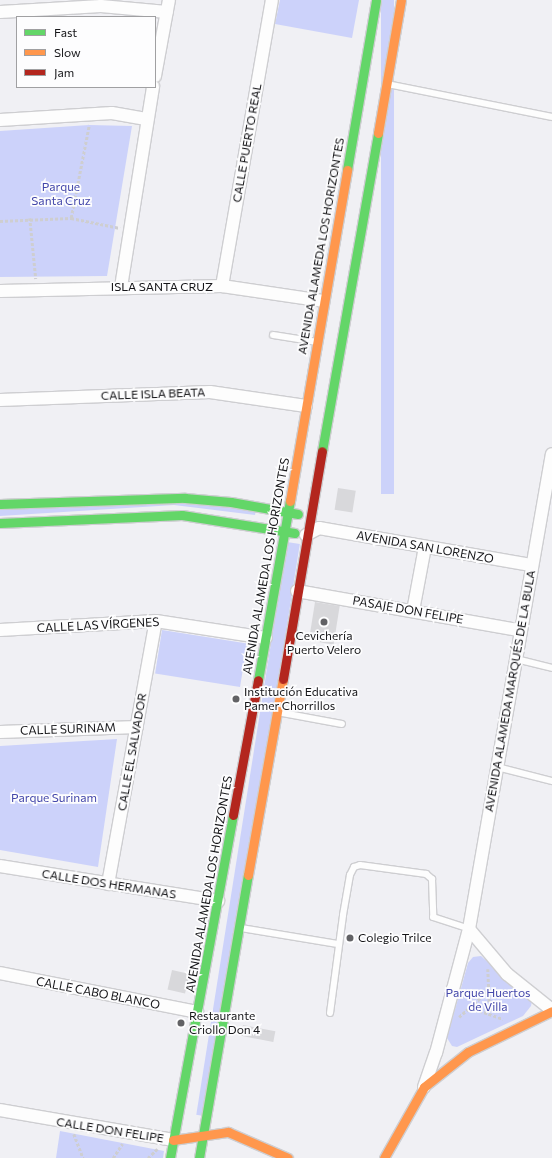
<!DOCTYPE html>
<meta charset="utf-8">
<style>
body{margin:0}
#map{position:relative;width:552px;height:1158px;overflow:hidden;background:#f0f0f4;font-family:Commissioner,sans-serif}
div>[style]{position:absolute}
.green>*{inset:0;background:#ccd2fa;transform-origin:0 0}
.building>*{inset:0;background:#d8d8db;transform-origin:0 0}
.path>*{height:2.5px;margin-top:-1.25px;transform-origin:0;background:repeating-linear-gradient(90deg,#ceced0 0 3px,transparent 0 5px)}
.roads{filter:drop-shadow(1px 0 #ceced1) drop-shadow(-1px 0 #ceced1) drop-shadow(0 1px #ceced1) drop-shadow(0 -1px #ceced1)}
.lane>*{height:6px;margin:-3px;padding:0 3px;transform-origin:3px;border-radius:3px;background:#fdfdfd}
.street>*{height:12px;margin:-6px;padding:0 6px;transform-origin:6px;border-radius:6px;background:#fdfdfd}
.fast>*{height:9px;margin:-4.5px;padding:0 4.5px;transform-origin:4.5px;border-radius:4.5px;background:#63d668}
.slow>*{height:9px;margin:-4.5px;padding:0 4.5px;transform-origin:4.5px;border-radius:4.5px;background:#ff974d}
.jam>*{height:9px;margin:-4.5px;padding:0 4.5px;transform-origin:4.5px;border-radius:4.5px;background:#b3261e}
.dots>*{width:11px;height:11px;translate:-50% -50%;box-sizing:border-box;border:2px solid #fdfdfe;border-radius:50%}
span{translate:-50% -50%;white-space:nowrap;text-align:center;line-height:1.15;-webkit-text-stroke:3.5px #fdfdfe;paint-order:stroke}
.street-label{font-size:12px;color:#151518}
.park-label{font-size:12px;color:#4347aa}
.poi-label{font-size:12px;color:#151518}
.left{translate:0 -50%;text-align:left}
.legend{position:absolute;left:16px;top:16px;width:140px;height:72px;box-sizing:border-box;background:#fdfdfe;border:1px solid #a0a0a2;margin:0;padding:5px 7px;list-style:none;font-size:12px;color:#151518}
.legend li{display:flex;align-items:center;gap:8px;height:20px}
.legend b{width:20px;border:1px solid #a0a0a2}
</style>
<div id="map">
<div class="green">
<i style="clip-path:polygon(280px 0,359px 0,352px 38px,275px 24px)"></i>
<i style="left:381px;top:0;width:13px;height:494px"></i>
<i style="clip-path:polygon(89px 125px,132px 126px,107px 276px,0 277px,0 131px)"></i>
<i style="clip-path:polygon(173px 500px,256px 509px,255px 515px,174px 505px,0 516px,0 508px)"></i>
<i style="left:287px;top:542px;width:13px;height:580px;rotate:9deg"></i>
<i style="left:162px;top:630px;width:86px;height:44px;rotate:9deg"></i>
<i style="clip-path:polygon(117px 739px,98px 867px,0 850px,0 746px)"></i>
<i style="clip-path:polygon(481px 956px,532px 1001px,531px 1006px,523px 1016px,457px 1047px,452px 1046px,447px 1038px,468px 963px,473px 957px)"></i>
<i style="clip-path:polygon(60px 1131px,164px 1151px,163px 1158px,56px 1158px)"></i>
</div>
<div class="building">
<i style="left:338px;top:488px;width:18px;height:22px;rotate:9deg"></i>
<i style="left:315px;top:602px;width:25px;height:39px;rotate:9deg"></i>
<i style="left:172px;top:970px;width:18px;height:20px;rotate:13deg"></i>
<i style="left:243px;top:1025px;width:33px;height:11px;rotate:11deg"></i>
</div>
<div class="path">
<i style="left:30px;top:218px;width:61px;rotate:84.4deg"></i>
<i style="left:71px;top:218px;width:95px;rotate:-79deg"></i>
<i style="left:0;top:221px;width:71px;rotate:-2.4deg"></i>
<i style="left:71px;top:218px;width:50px;rotate:11.5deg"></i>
<i style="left:488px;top:969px;width:46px;rotate:87.5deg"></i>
<i style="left:470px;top:1007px;width:35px;rotate:20deg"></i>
<i style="left:459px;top:1017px;width:40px;rotate:-42deg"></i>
<i style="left:74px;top:1134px;width:26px;rotate:69deg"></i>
<i style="left:113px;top:1158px;width:17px;rotate:-57deg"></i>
<i style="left:148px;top:1158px;width:13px;rotate:-45deg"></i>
</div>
<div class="roads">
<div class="lane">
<i style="left:387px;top:84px;width:168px;rotate:11.3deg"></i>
<i style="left:273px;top:335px;width:45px;rotate:9deg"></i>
<i style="left:516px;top:659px;width:37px;rotate:14deg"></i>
<i style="left:277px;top:712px;width:66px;rotate:10.5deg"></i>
<i style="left:497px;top:767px;width:57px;rotate:14.3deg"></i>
<i style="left:241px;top:928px;width:98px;rotate:9.4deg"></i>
<i style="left:330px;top:1013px;width:99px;rotate:-82.4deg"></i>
<i style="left:343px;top:915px;width:41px;rotate:-80.1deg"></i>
<i style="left:350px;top:875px;width:9px;rotate:-63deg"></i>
<i style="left:354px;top:867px;width:6px;rotate:-18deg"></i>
<i style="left:360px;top:865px;width:67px;rotate:7.8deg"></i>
<i style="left:426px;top:874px;width:8px;rotate:40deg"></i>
<i style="left:432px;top:879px;width:38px;rotate:88deg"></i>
<i style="left:433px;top:917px;width:38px;rotate:18deg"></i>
</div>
<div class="street">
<i style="left:0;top:12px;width:101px;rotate:-3.4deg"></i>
<i style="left:101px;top:6px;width:66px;rotate:5.2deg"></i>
<i style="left:155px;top:76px;width:77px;rotate:-79.6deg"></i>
<i style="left:0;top:120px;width:112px;rotate:-3.6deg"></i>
<i style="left:112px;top:113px;width:36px;rotate:10deg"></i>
<i style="left:222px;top:286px;width:290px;rotate:-80.1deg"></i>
<i style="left:121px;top:287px;width:203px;rotate:-80.9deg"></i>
<i style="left:0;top:291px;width:222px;rotate:-1.3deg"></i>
<i style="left:222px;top:286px;width:102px;rotate:8.4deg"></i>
<i style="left:0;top:400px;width:210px;rotate:-2.2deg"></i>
<i style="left:210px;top:392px;width:97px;rotate:8.3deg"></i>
<i style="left:306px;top:535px;width:15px;rotate:-28deg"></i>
<i style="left:319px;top:528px;width:215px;rotate:9.9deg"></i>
<i style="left:297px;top:591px;width:225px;rotate:10deg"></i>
<i style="left:413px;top:611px;width:65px;rotate:-79.4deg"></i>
<i style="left:0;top:630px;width:156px;rotate:-3.3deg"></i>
<i style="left:156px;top:621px;width:111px;rotate:8.8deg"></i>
<i style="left:0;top:732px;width:137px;rotate:-2.1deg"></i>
<i style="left:0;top:866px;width:221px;rotate:9.1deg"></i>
<i style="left:108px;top:884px;width:267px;rotate:-79.7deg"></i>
<i style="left:469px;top:929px;width:59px;rotate:49.8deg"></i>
<i style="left:507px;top:974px;width:58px;rotate:38.7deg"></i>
<i style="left:0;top:973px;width:201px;rotate:11.2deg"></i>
<i style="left:424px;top:1087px;width:36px;rotate:-71deg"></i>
<i style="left:436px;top:1053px;width:128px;rotate:-75.1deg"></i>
<i style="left:469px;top:929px;width:482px;rotate:-80.1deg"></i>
<i style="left:0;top:1110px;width:176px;rotate:9.8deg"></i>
</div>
<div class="fast">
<i style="left:347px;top:170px;width:172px;rotate:-80.3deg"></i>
<i style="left:322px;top:451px;width:323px;rotate:-80deg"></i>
<i style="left:0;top:504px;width:185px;rotate:-1.9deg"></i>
<i style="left:185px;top:498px;width:46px;rotate:5deg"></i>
<i style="left:231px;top:502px;width:68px;rotate:10.2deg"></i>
<i style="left:0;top:523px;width:182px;rotate:-2.5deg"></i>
<i style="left:182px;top:515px;width:114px;rotate:9.1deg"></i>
<i style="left:258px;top:680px;width:182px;rotate:-79.9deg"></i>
<i style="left:170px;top:1158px;width:349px;rotate:-79.6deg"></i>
<i style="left:199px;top:1158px;width:287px;rotate:-80.2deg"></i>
</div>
<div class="slow">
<i style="left:378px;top:133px;width:135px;rotate:-80.2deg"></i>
<i style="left:290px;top:501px;width:336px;rotate:-80.2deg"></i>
<i style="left:248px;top:875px;width:199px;rotate:-79.9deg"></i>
<i style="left:173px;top:1140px;width:56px;rotate:-8.3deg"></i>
<i style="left:228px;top:1132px;width:65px;rotate:23.4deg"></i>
<i style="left:384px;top:1158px;width:81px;rotate:-60.6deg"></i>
<i style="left:424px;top:1087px;width:56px;rotate:-38.5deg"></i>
<i style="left:468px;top:1052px;width:93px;rotate:-26deg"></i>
</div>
<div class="jam">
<i style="left:283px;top:679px;width:231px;rotate:-80.3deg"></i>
<i style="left:233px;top:815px;width:137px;rotate:-79.5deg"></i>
</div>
</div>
<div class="dots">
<i style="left:324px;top:622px;background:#626265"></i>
<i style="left:236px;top:699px;background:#626265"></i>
<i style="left:350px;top:938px;background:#626265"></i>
<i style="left:181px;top:1023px;background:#626265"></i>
</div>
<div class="street-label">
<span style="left:247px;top:143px;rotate:-80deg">CALLE PUERTO REAL</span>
<span style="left:321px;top:246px;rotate:-80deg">AVENIDA ALAMEDA LOS HORIZONTES</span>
<span style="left:162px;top:287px">ISLA SANTA CRUZ</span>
<span style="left:153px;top:394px;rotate:-2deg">CALLE ISLA BEATA</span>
<span style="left:425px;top:547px;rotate:10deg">AVENIDA SAN LORENZO</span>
<span style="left:266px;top:566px;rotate:-80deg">AVENIDA ALAMEDA LOS HORIZONTES</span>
<span style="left:408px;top:610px;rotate:10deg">PASAJE DON FELIPE</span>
<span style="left:98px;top:625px;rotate:-3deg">CALLE LAS VÍRGENES</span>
<span style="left:510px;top:691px;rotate:-80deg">AVENIDA ALAMEDA MARQUÉS DE LA BULA</span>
<span style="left:68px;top:729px;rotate:-2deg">CALLE SURINAM</span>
<span style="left:132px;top:752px;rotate:-80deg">CALLE EL SALVADOR</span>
<span style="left:109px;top:884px;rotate:9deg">CALLE DOS HERMANAS</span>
<span style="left:209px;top:884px;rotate:-80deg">AVENIDA ALAMEDA LOS HORIZONTES</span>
<span style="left:98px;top:993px;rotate:11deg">CALLE CABO BLANCO</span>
<span style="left:110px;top:1130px;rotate:9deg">CALLE DON FELIPE</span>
</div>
<div class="park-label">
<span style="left:61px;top:194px">Parque<br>Santa Cruz</span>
<span style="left:54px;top:798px">Parque Surinam</span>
<span style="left:488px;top:1000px">Parque Huertos<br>de Villa</span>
</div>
<div class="poi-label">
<span style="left:324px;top:643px">Cevichería<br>Puerto Velero</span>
<span class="left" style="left:244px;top:699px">Institución Educativa<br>Pamer Chorrillos</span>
<span class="left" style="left:358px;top:938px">Colegio Trilce</span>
<span class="left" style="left:189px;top:1023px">Restaurante<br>Criollo Don 4</span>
</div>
<ul class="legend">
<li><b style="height:5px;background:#63d668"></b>Fast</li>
<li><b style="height:5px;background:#ff974d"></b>Slow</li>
<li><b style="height:5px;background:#b3261e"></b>Jam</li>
</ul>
</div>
